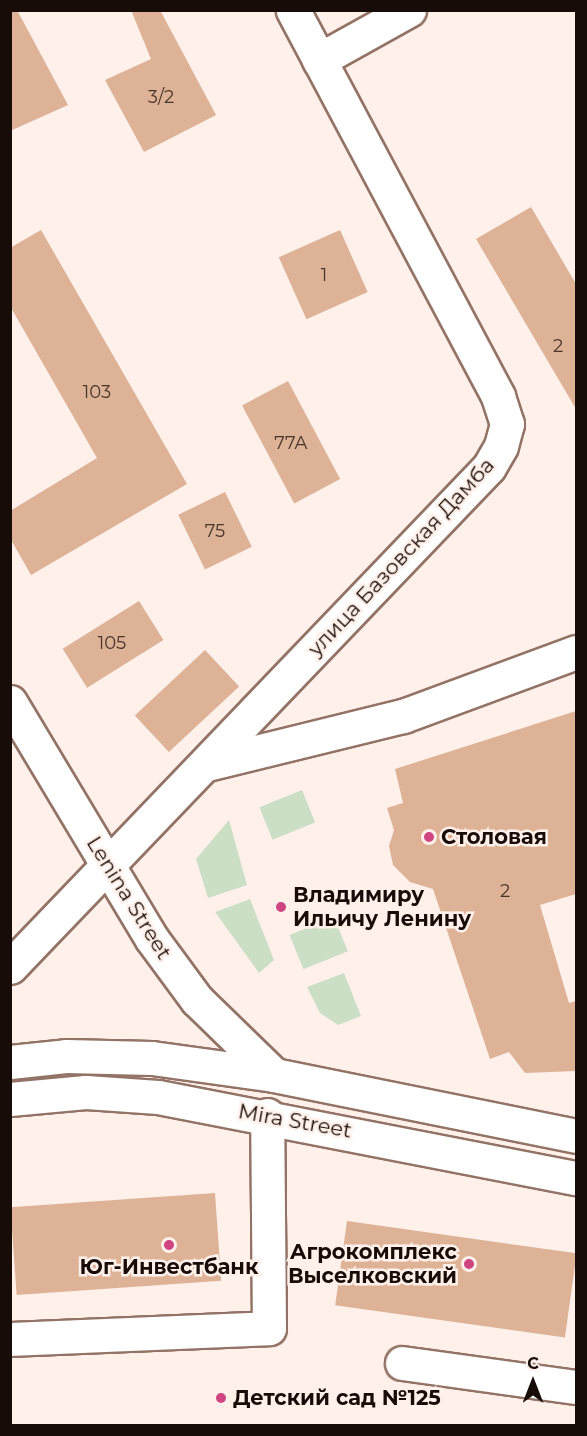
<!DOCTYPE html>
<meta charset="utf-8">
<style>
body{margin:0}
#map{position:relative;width:587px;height:1436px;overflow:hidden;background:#fff0ea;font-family:Montserrat,sans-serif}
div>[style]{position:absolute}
.green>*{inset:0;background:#cbdec6;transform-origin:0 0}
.building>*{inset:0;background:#ddb296;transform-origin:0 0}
.roads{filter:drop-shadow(2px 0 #927366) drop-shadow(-2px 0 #927366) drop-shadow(0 2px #927366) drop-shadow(0 -2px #927366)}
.minor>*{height:33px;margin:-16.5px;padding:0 16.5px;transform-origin:16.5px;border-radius:16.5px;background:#fff}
.major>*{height:33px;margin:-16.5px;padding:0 16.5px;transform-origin:16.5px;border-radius:16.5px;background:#fff}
.dots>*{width:16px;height:16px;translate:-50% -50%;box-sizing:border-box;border:3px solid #fff0ea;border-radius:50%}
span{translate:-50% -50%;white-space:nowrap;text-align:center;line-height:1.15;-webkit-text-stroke:5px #fff0ea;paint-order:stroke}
.number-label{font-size:18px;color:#49362c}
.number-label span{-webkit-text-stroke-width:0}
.street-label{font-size:21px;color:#180c08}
.poi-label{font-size:21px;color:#180c08;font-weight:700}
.left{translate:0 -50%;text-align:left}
.right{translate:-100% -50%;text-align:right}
.frame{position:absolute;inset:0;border:12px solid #180c08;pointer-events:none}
.north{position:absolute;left:503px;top:1352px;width:60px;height:60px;-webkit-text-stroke:4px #fff0ea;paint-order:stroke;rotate:0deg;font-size:16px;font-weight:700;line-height:24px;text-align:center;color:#180c08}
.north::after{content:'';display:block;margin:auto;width:21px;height:27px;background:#180c08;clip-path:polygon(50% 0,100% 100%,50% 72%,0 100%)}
</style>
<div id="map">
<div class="green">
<i style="left:302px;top:790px;width:35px;height:46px;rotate:68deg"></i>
<i style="clip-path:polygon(229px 820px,247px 885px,208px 898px,196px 859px)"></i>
<i style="clip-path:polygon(250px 899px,274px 960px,259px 973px,215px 912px)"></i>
<i style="left:334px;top:917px;width:37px;height:48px;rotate:68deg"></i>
<i style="clip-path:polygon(344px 973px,361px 1016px,338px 1025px,320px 1013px,307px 987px)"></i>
</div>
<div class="building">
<i style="clip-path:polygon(10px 10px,17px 10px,68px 105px,10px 131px)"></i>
<i style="clip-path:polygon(131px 10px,160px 10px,216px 115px,144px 152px,105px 80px,151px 59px)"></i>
<i style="clip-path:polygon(531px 207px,576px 284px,576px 409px,476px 239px)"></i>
<i style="clip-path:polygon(41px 230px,187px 484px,31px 575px,10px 538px,10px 511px,97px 458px,10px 306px,10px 248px)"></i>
<i style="left:340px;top:230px;width:68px;height:67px;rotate:66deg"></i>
<i style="left:288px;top:381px;width:111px;height:52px;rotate:62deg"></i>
<i style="left:225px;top:492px;width:61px;height:52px;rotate:64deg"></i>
<i style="left:139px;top:601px;width:46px;height:90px;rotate:58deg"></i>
<i style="left:205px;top:650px;width:50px;height:96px;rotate:47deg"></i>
<i style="clip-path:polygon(576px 711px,576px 894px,540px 905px,569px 1003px,576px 1001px,576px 1071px,525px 1073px,509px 1052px,490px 1059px,433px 889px,410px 882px,393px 865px,389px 846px,394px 830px,387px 808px,403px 803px,395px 769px)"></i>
<i style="left:215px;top:1193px;width:88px;height:205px;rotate:86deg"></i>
<i style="left:347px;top:1221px;width:232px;height:85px;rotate:8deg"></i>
</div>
<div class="roads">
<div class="minor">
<i style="left:319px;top:60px;width:103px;rotate:-29.1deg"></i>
<i style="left:207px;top:764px;width:202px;rotate:-13.8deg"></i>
<i style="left:403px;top:716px;width:184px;rotate:-20.3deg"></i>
<i style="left:10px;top:967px;width:692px;rotate:-46.23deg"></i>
<i style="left:489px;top:467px;width:24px;rotate:-60deg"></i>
<i style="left:501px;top:446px;width:23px;rotate:-75deg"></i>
<i style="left:507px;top:424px;width:29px;rotate:-108deg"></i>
<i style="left:498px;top:396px;width:437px;rotate:-118deg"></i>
<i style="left:10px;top:1062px;width:56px;rotate:-6.1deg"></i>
<i style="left:66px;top:1056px;width:86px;rotate:1.3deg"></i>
<i style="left:152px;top:1058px;width:123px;rotate:7.9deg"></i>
<i style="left:10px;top:1339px;width:259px;rotate:-2.4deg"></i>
<i style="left:269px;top:1328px;width:213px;rotate:-90.5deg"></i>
<i style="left:402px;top:1363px;width:176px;rotate:7.9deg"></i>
</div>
<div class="major">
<i style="left:10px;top:702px;width:276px;rotate:59.1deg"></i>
<i style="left:152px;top:939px;width:76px;rotate:53.6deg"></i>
<i style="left:197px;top:1000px;width:107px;rotate:44.2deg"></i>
<i style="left:274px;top:1075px;width:308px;rotate:11.4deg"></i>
<i style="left:10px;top:1099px;width:76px;rotate:-5.3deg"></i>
<i style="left:86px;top:1092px;width:72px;rotate:4deg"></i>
<i style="left:158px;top:1097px;width:426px;rotate:11deg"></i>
</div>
</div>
<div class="dots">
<i style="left:429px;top:837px;background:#ce4581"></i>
<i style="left:281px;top:907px;background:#ce4581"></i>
<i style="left:169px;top:1245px;background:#ce4581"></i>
<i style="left:469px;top:1264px;background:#ce4581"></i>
<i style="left:221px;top:1398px;background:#ce4581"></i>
</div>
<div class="number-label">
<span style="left:161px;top:97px">3/2</span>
<span style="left:324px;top:275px">1</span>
<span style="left:558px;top:346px">2</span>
<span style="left:97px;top:392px">103</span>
<span style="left:291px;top:443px">77А</span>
<span style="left:215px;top:531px">75</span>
<span style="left:112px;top:643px">105</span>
<span style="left:505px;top:891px">2</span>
</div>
<div class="street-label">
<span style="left:401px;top:557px;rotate:-47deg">улица Базовская Дамба</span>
<span style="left:129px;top:898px;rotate:58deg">Lenina Street</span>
<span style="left:295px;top:1121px;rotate:10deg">Mira Street</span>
</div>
<div class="poi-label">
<span class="left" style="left:441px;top:837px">Столовая</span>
<span class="left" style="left:293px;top:907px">Владимиру<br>Ильичу Ленину</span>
<span class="right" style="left:457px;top:1264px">Агрокомплекс<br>Выселковский</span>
<span style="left:169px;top:1267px">Юг-Инвестбанк</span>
<span class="left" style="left:233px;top:1398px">Детский сад №125</span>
</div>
<div class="frame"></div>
<div class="north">С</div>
</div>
